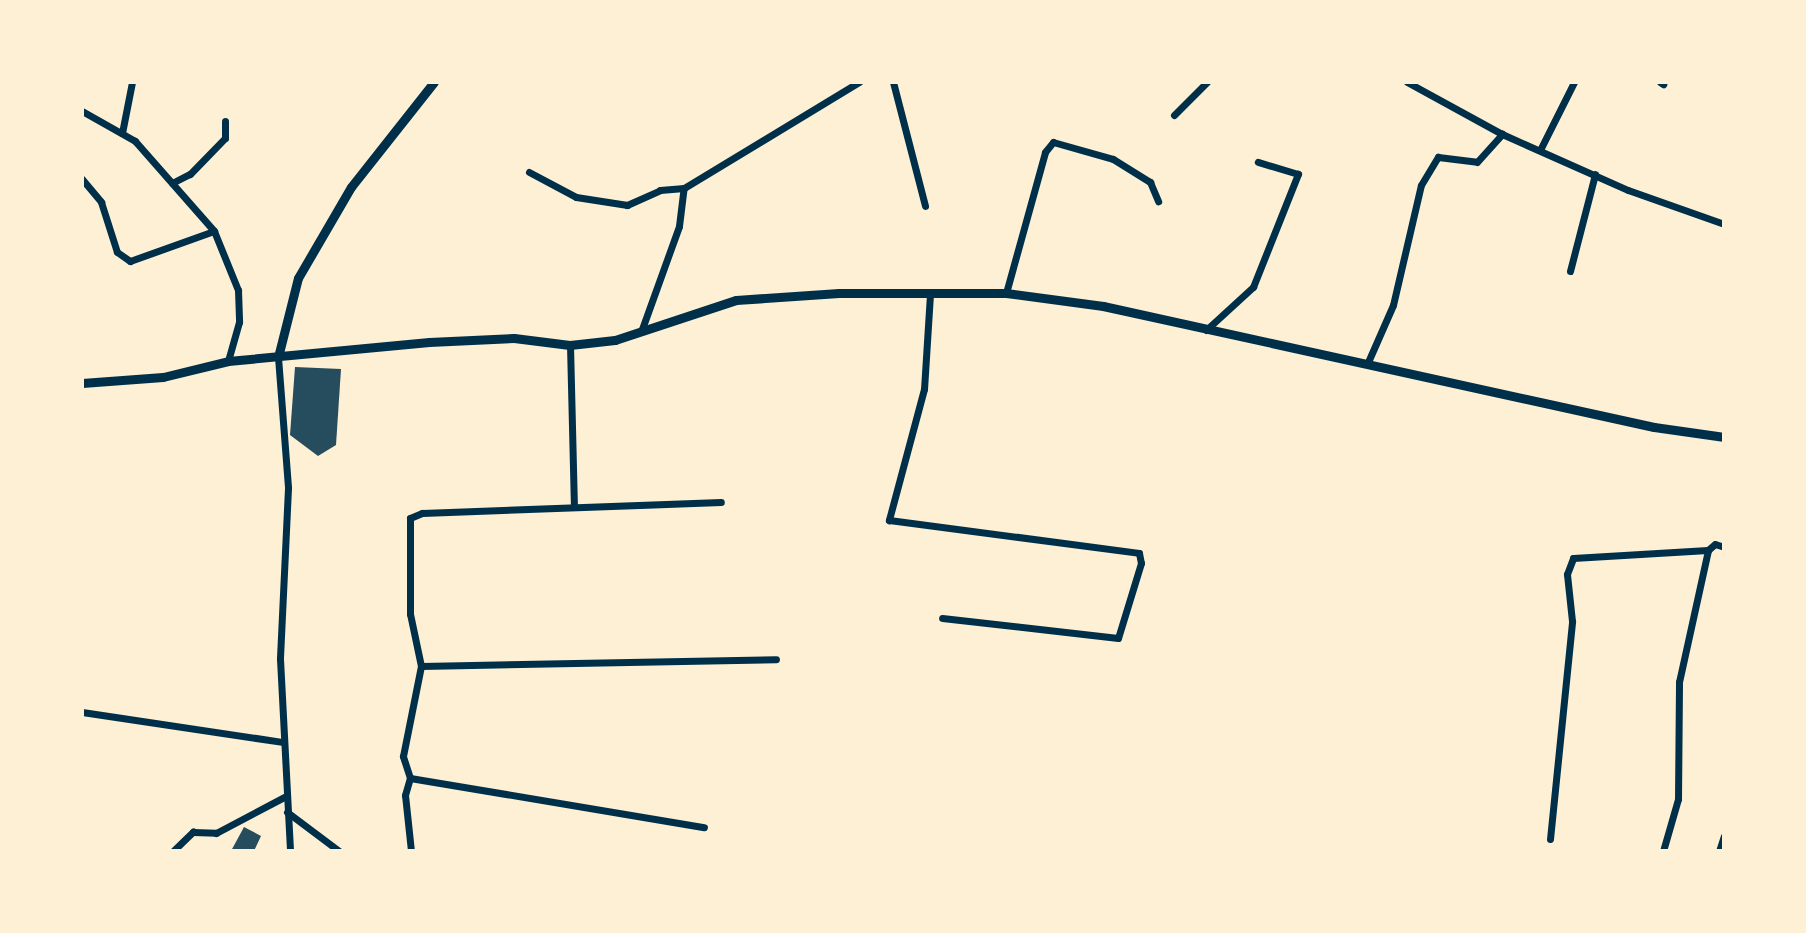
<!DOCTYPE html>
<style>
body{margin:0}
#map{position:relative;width:1806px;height:933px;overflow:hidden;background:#fdf0d5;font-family:"Alegreya Sans",sans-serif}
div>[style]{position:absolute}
.building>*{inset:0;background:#264d5e}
.minor>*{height:7px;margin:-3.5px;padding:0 3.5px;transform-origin:3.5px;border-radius:3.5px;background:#003049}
.tertiary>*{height:9px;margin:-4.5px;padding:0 4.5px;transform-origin:4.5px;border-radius:4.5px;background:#003049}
span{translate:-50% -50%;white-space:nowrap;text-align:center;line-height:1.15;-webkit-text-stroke:8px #fdf0d5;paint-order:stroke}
.frame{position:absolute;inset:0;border:84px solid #fdf0d5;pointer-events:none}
</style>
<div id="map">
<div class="building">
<i style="clip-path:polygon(295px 367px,341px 369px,336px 445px,318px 456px,290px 435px)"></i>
<i style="clip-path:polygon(244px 827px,261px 836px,254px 851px,231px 851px)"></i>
</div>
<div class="minor">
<i style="left:893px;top:82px;width:128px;rotate:75.5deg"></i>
<i style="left:1407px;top:82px;width:108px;rotate:28.7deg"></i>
<i style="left:1502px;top:134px;width:138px;rotate:24deg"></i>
<i style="left:1628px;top:190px;width:102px;rotate:19.5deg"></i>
<i style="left:1660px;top:82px;width:4px;rotate:34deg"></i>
<i style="left:82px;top:111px;width:61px;rotate:29.5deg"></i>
<i style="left:135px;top:141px;width:120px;rotate:48.7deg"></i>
<i style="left:214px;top:231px;width:64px;rotate:67.9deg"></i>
<i style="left:238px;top:290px;width:32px;rotate:88deg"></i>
<i style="left:239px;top:322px;width:41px;rotate:105.8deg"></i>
<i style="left:1174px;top:115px;width:47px;rotate:-45deg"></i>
<i style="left:122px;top:133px;width:52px;rotate:-78.9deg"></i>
<i style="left:1541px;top:148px;width:74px;rotate:-63.4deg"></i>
<i style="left:529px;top:172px;width:53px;rotate:28deg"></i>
<i style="left:576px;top:197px;width:52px;rotate:8.9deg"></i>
<i style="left:627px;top:205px;width:36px;rotate:-24deg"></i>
<i style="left:660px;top:190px;width:24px;rotate:-5deg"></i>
<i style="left:684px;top:188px;width:205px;rotate:-31.2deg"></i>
<i style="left:82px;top:179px;width:30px;rotate:50deg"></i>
<i style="left:101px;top:202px;width:52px;rotate:72.3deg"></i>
<i style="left:117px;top:252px;width:16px;rotate:35deg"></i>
<i style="left:130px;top:261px;width:89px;rotate:-19.7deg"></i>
<i style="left:172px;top:183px;width:20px;rotate:-27deg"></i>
<i style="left:190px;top:174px;width:50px;rotate:-45.8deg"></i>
<i style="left:225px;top:138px;width:17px;rotate:-90deg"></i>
<i style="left:1570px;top:271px;width:100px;rotate:-75.5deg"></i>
<i style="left:1006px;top:293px;width:146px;rotate:-74.5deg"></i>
<i style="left:1045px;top:152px;width:13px;rotate:-51deg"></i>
<i style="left:1053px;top:142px;width:62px;rotate:15.8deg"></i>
<i style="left:1113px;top:159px;width:44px;rotate:31.9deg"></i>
<i style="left:1150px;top:182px;width:21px;rotate:67deg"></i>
<i style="left:930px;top:294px;width:95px;rotate:93.6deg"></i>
<i style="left:924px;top:389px;width:136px;rotate:105deg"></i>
<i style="left:889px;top:520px;width:252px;rotate:7.5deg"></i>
<i style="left:1139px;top:553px;width:10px;rotate:79deg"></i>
<i style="left:1141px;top:563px;width:78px;rotate:107deg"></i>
<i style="left:1118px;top:638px;width:177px;rotate:-173.5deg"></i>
<i style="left:642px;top:329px;width:109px;rotate:-70.2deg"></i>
<i style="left:679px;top:226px;width:38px;rotate:-83deg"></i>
<i style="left:1206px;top:330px;width:64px;rotate:-42.5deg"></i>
<i style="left:1253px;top:287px;width:122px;rotate:-68.3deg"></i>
<i style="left:1298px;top:174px;width:42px;rotate:-163.3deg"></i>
<i style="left:570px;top:345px;width:162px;rotate:88.6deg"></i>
<i style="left:278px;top:357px;width:131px;rotate:85.6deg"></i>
<i style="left:288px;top:488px;width:171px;rotate:92.7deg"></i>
<i style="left:280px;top:659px;width:192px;rotate:87deg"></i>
<i style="left:1368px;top:362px;width:62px;rotate:-66.3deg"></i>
<i style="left:1393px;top:305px;width:123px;rotate:-76.9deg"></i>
<i style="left:1421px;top:185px;width:33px;rotate:-59deg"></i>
<i style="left:1438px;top:157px;width:39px;rotate:7deg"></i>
<i style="left:1477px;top:162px;width:38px;rotate:-48deg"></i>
<i style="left:421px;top:666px;width:355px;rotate:-1.1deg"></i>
<i style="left:82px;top:712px;width:202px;rotate:8.5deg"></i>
<i style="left:410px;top:778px;width:298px;rotate:9.5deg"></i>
<i style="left:287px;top:812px;width:65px;rotate:36.9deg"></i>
<i style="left:1550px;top:839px;width:219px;rotate:-84.2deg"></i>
<i style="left:1572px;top:621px;width:47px;rotate:-96.1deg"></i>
<i style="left:1567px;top:574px;width:17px;rotate:-69deg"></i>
<i style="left:1573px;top:558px;width:135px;rotate:-3.4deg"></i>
<i style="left:1708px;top:550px;width:9px;rotate:-41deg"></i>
<i style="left:1715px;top:544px;width:9px;rotate:18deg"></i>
<i style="left:173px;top:851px;width:28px;rotate:-44deg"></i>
<i style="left:193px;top:832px;width:23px;rotate:2deg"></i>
<i style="left:216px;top:833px;width:79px;rotate:-27.9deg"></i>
<i style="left:411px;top:851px;width:56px;rotate:-96.1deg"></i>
<i style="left:405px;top:795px;width:18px;rotate:-74deg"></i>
<i style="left:410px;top:778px;width:23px;rotate:-108deg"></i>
<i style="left:403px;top:756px;width:92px;rotate:-78.7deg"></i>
<i style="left:421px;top:666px;width:53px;rotate:-101.9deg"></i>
<i style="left:410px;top:614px;width:96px;rotate:-90deg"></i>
<i style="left:410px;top:518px;width:13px;rotate:-23deg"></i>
<i style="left:422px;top:513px;width:299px;rotate:-2.1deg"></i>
<i style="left:1663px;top:851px;width:54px;rotate:-73.9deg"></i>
<i style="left:1678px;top:799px;width:117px;rotate:-89.5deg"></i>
<i style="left:1679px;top:682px;width:135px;rotate:-77.6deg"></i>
<i style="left:1719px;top:851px;width:16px;rotate:-72deg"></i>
</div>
<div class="tertiary">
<i style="left:278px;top:357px;width:81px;rotate:-75.8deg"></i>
<i style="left:298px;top:278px;width:105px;rotate:-59.8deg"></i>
<i style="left:351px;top:187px;width:134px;rotate:-51.7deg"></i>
<i style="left:82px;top:383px;width:81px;rotate:-4.2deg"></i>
<i style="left:163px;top:377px;width:67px;rotate:-13.8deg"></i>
<i style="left:228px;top:361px;width:202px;rotate:-5.4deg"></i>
<i style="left:429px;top:342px;width:85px;rotate:-2.7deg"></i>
<i style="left:514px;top:338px;width:56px;rotate:7.1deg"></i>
<i style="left:570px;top:345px;width:45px;rotate:-6.3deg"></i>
<i style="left:615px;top:340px;width:127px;rotate:-18.3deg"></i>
<i style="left:736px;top:300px;width:103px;rotate:-3.9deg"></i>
<i style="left:839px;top:293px;width:167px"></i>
<i style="left:1006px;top:293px;width:98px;rotate:7.6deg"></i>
<i style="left:1103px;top:306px;width:564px;rotate:12.39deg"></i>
<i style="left:1654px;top:427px;width:71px;rotate:8.1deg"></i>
</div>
<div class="frame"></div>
</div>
